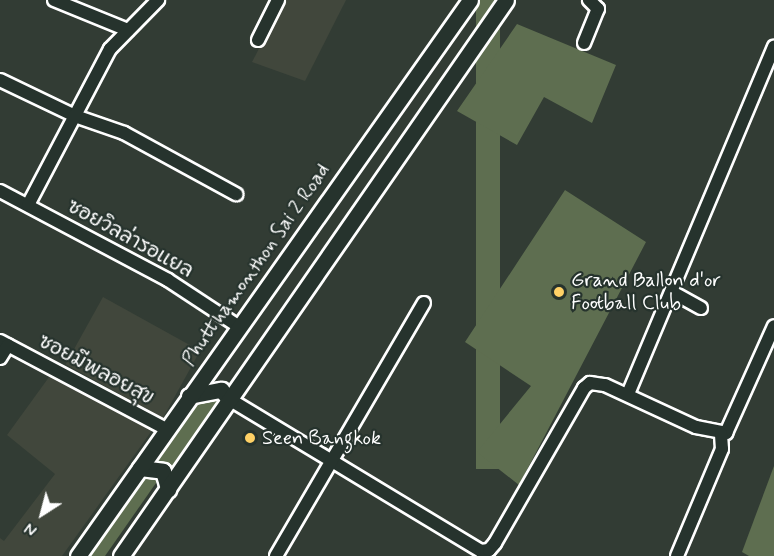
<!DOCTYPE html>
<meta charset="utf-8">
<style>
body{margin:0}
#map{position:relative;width:774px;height:556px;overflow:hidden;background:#323c34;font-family:Mynerve,"Playpen Sans Thai",sans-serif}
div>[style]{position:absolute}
.built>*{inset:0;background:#41473c;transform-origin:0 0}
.green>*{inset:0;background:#5e6e50;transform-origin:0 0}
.roads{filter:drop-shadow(2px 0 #fff) drop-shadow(-2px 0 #fff) drop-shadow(0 2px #fff) drop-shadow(0 -2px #fff)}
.minor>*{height:12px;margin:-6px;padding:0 6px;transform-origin:6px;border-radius:6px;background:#26332d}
.major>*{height:15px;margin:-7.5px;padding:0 7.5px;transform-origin:7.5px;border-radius:7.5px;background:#26332d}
.dots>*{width:16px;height:16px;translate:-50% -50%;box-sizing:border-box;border:3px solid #26332d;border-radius:50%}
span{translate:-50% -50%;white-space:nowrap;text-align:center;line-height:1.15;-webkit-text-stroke:4.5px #26332d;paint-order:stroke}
.street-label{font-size:20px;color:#fff}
.poi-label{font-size:20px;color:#fff}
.left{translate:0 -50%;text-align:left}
.north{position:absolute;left:12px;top:484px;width:60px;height:60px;-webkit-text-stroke:4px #26332d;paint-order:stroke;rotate:216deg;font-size:16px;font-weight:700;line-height:24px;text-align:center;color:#fff}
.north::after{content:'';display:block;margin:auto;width:21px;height:27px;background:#fff;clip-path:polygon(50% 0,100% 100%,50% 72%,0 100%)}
</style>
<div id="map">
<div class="built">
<i style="clip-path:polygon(284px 0,346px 0,305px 81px,252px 62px)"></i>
<i style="left:103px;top:297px;width:111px;height:77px;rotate:29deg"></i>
<i style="clip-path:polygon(52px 373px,153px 429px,62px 556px,0 556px,0 538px,4px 541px,55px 474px,7px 435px)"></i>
</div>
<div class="green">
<i style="left:476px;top:0;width:24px;height:469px"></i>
<i style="clip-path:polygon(517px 24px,616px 65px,592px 123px,544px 97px,517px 145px,457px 111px)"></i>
<i style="clip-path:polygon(565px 190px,646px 242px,519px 485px,477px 452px,531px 386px,465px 342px)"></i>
<i style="clip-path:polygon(218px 396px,217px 405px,172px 468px,155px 461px,200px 397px)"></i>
<i style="clip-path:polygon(774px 466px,774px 556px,749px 556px,742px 552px)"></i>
<i style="clip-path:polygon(149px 472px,159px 475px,156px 483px,105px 556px,87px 556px)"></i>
</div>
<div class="roads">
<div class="minor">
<i style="left:54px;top:0;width:80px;rotate:22.1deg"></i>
<i style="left:258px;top:40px;width:45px;rotate:-63.4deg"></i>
<i style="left:584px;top:43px;width:37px;rotate:-68deg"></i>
<i style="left:598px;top:9px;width:13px;rotate:-135deg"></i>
<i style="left:0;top:80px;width:83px;rotate:25.6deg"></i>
<i style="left:75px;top:116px;width:52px;rotate:19.1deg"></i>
<i style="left:124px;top:133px;width:128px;rotate:28.6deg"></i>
<i style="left:0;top:191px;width:190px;rotate:27.9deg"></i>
<i style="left:168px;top:280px;width:84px;rotate:33.3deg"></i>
<i style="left:28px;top:205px;width:176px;rotate:-62.3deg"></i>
<i style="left:110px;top:49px;width:69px;rotate:-45.6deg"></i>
<i style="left:672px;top:292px;width:33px;rotate:29deg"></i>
<i style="left:0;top:341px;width:188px;rotate:27.9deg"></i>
<i style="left:0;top:358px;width:15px;rotate:-58deg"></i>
<i style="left:628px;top:394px;width:377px;rotate:-67.2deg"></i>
<i style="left:229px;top:399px;width:294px;rotate:31.1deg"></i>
<i style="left:481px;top:551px;width:8px;rotate:-7deg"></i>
<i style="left:489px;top:550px;width:9px;rotate:-49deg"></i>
<i style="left:495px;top:543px;width:179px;rotate:-60.1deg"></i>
<i style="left:584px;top:388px;width:8px;rotate:-40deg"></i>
<i style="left:590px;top:383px;width:15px;rotate:8deg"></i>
<i style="left:605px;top:385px;width:100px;rotate:24.8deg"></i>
<i style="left:696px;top:427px;width:31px;rotate:11deg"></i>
<i style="left:726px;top:433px;width:117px;rotate:-65.8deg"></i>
<i style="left:276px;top:556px;width:293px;rotate:-59.7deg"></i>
<i style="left:677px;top:556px;width:116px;rotate:-67.2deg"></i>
<i style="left:722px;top:449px;width:15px;rotate:-94deg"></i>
</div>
<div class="major">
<i style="left:189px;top:396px;width:33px;rotate:-11deg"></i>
<i style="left:221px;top:390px;width:12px;rotate:48deg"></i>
<i style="left:140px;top:468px;width:23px;rotate:7deg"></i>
<i style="left:163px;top:471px;width:19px;rotate:74deg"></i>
<i style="left:78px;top:556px;width:680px;rotate:-54.81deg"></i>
<i style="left:121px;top:556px;width:676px;rotate:-55.3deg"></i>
</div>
</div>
<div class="dots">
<i style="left:559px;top:292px;background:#ffd166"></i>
<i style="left:250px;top:438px;background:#ffd166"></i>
</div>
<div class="street-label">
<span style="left:130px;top:239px;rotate:29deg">ซอยวิลล่ารอแยล</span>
<span style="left:256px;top:265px;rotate:-55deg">Phutthamonthon Sai 2 Road</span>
<span style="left:96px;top:370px;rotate:28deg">ซอยมีพลอยสุข</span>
</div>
<div class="poi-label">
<span class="left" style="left:571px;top:292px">Grand Ballon d'or<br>Football Club</span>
<span class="left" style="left:262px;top:438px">Seen Bangkok</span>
</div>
<div class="north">N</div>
</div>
